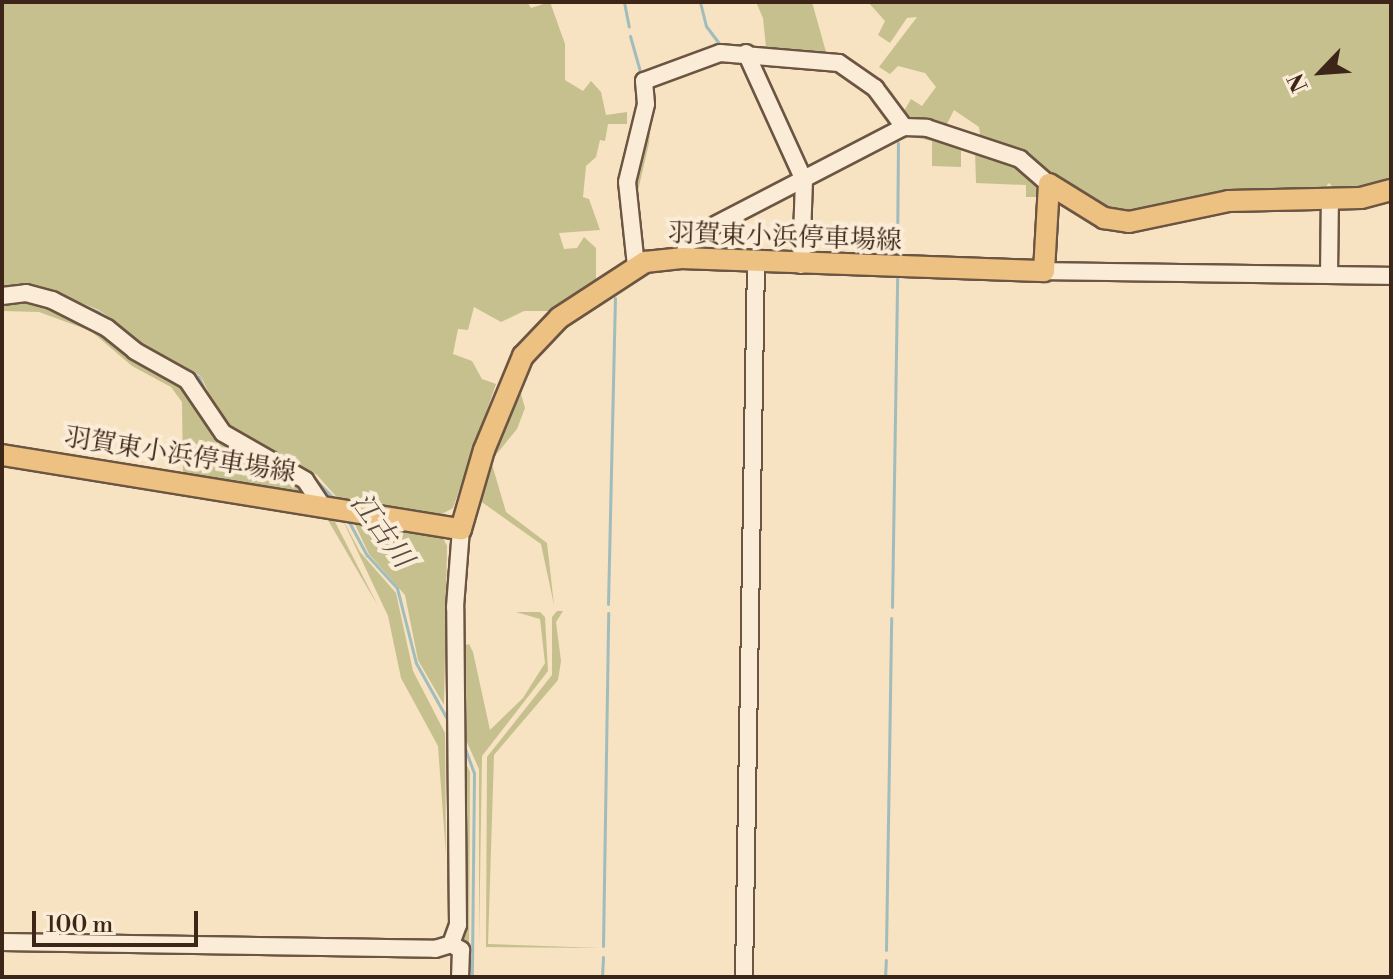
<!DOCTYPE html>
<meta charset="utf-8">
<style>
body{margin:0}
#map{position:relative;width:1393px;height:979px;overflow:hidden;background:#f7e2c2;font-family:"Libre Bodoni","Noto Serif JP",serif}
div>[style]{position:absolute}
.green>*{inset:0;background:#c5c08e}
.stream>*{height:3px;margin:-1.5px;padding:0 1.5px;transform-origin:1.5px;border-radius:1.5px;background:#a1bcbd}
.roads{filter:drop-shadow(2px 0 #6c5542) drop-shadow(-2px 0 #6c5542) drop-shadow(0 2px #6c5542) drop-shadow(0 -2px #6c5542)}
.minor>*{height:16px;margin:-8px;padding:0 8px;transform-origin:8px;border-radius:8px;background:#faecd7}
.major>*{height:20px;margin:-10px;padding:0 10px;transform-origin:10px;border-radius:10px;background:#ecc181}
span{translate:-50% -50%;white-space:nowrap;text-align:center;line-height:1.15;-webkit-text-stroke:8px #faecd7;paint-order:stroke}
.street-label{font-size:26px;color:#3d2617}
.water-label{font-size:28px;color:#564c40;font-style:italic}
.frame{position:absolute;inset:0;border:4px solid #3d2617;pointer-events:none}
.north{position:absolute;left:1281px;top:32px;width:80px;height:80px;-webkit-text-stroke:6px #faecd7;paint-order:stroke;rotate:245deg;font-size:22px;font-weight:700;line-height:32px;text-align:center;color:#3d2617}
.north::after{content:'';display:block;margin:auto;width:28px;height:36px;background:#3d2617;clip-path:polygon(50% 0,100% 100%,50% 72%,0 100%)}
.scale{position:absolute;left:32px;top:911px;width:166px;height:36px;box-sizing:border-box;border:4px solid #3d2617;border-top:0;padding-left:10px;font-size:24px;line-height:28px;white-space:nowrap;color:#3d2617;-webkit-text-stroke:6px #faecd7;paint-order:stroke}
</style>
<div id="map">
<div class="green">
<i style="clip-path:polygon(2px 2px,527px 2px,531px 8px,550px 2px,565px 44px,565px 80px,583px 91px,591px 81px,601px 92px,606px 115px,627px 112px,627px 124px,608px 124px,605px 141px,600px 140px,596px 157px,586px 166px,583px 197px,589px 199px,600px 230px,559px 233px,564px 249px,577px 248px,584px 237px,596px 248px,596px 280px,552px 311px,524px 311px,501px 322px,474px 307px,468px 330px,458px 329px,453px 354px,472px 361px,482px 379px,496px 384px,453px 508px,442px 514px,341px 502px,317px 475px,222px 422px,201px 376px,147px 347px,99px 310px,41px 287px,2px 287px)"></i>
<i style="clip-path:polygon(756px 2px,812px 2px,826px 52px,766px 47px,763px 18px)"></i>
<i style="clip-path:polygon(868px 2px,1391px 2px,1391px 186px,1338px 192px,1329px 183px,1319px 194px,1118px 218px,1051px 179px,1032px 160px,981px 141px,979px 127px,954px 110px,944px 130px,901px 116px,911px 99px,922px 106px,936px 87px,925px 73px,898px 66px,890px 74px,879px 67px,917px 17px,907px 18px,890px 43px,878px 35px,885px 21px)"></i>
<i style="clip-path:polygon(655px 82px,649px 143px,637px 195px,644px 249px,633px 190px)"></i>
<i style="clip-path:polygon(913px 130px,1006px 157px,1040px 183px,1040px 197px,1026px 197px,1026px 185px,976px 183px,975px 151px,961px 147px,961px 167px,932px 166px,932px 141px,913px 137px,908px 132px)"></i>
<i style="clip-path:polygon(2px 298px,40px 299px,179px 378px,204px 413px,315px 498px,183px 478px,182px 402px,171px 387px,132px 366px,91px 331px,39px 312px,2px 311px)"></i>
<i style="clip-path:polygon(605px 303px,562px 331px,538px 355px,519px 387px,525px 408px,517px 429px,491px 461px,506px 512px,547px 543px,554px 605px,541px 544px,476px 498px,527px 364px,568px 321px,592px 305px)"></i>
<i style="clip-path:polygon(331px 514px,378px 606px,325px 515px)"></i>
<i style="clip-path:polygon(340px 514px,360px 552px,396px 593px,413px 671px,445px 733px,446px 855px,438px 746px,401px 678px,388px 616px)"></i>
<i style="clip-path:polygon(352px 518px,439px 530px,447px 546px,444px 705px,418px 660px,405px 595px,369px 554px)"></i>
<i style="clip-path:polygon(557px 611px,563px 611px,556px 622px,561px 661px,558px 680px,494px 755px,488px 944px,601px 948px,486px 947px,487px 757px,552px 675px,552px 617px)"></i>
<i style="clip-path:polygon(516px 612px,540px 612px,545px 617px,548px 671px,482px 756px,479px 945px,479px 769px,461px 729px,462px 646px,469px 644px,473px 652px,490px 730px,523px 698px,545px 663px,540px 619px)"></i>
<i style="clip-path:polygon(461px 753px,470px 772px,469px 946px,463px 942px)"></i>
</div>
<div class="stream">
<i style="left:624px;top:2px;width:25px;rotate:79deg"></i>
<i style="left:700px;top:2px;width:25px;rotate:76deg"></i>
<i style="left:706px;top:26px;width:26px;rotate:53deg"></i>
<i style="left:630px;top:36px;width:41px;rotate:74.2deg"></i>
<i style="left:897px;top:257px;width:114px;rotate:-89.5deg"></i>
<i style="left:626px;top:258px;width:11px;rotate:-90deg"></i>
<i style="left:64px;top:298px;width:37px;rotate:22deg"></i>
<i style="left:98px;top:312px;width:56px;rotate:37.7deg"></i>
<i style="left:184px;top:369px;width:17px;rotate:28deg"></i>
<i style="left:199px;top:377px;width:23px;rotate:67deg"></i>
<i style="left:272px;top:452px;width:16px;rotate:30deg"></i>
<i style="left:310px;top:474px;width:36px;rotate:46deg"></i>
<i style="left:348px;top:520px;width:40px;rotate:62deg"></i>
<i style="left:367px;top:555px;width:45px;rotate:47.7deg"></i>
<i style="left:397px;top:588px;width:77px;rotate:75.8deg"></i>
<i style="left:416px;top:663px;width:70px;rotate:60.9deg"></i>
<i style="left:608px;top:604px;width:306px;rotate:-88.7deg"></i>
<i style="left:892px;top:607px;width:331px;rotate:-89.1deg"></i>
<i style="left:463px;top:743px;width:32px;rotate:70deg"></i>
<i style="left:474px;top:773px;width:204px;rotate:90.6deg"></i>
<i style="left:603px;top:946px;width:333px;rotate:-89.1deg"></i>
<i style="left:886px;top:950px;width:332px;rotate:-89.1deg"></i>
<i style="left:602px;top:977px;width:20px;rotate:-87deg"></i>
<i style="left:885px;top:977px;width:17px;rotate:-87deg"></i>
</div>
<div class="roads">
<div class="minor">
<i style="left:746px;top:53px;width:140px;rotate:65.5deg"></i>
<i style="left:804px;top:180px;width:85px;rotate:92deg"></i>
<i style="left:684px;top:258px;width:15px;rotate:-79deg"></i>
<i style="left:687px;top:243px;width:27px;rotate:-34deg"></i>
<i style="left:709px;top:228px;width:220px;rotate:-27.4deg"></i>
<i style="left:636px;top:266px;width:84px;rotate:-96.1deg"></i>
<i style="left:627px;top:182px;width:80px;rotate:-76.3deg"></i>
<i style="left:646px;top:104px;width:23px;rotate:-95deg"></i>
<i style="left:644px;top:81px;width:81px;rotate:-20.2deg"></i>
<i style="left:720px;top:53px;width:119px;rotate:4.8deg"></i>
<i style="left:839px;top:63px;width:44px;rotate:34.8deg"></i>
<i style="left:875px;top:88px;width:49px;rotate:53.4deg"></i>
<i style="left:904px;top:127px;width:23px;rotate:2deg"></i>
<i style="left:927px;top:128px;width:98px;rotate:18.4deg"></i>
<i style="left:1020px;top:159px;width:38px;rotate:41deg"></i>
<i style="left:1044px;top:271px;width:347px;rotate:0.8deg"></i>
<i style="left:1329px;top:275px;width:78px;rotate:-89.3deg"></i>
<i style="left:2px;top:296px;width:24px;rotate:-7deg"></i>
<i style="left:26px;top:293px;width:27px;rotate:15deg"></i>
<i style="left:52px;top:300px;width:62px;rotate:27deg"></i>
<i style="left:107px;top:328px;width:36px;rotate:39deg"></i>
<i style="left:135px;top:351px;width:60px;rotate:29.1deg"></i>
<i style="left:187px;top:380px;width:64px;rotate:55.8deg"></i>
<i style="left:223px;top:433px;width:95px;rotate:29.8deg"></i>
<i style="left:305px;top:480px;width:29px;rotate:56deg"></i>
<i style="left:2px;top:942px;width:433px;rotate:0.9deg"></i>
<i style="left:435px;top:949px;width:17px;rotate:-17deg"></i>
<i style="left:451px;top:944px;width:20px;rotate:-70deg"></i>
<i style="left:458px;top:925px;width:318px;rotate:-90.5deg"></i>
<i style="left:455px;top:607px;width:78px;rotate:-85.6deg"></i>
<i style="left:451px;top:944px;width:12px;rotate:31deg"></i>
<i style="left:461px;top:950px;width:27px;rotate:92deg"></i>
<i style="left:744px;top:977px;width:715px;rotate:-89.04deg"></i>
</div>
<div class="major">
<i style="left:2px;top:455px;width:465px;rotate:9.2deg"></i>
<i style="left:461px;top:529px;width:82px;rotate:-73.8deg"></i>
<i style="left:484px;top:450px;width:102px;rotate:-67.5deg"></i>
<i style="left:523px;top:356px;width:52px;rotate:-46.5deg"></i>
<i style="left:559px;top:318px;width:103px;rotate:-33.1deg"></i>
<i style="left:645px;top:262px;width:39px;rotate:-6deg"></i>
<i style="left:684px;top:258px;width:360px;rotate:2.1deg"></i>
<i style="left:1044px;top:271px;width:87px;rotate:-86.7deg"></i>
<i style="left:1049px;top:184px;width:65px;rotate:31.7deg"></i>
<i style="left:1104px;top:218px;width:25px;rotate:9deg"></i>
<i style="left:1129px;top:222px;width:102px;rotate:-11.9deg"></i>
<i style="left:1229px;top:201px;width:132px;rotate:-1.3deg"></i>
<i style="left:1361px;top:198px;width:31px;rotate:-15deg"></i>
</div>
</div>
<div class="street-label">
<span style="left:785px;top:238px;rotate:2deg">羽賀東小浜停車場線</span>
<span style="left:180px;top:456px;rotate:9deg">羽賀東小浜停車場線</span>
</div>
<div class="water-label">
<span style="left:381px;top:531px;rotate:54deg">江古川</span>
</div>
<div class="frame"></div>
<div class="north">N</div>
<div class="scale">100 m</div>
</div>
